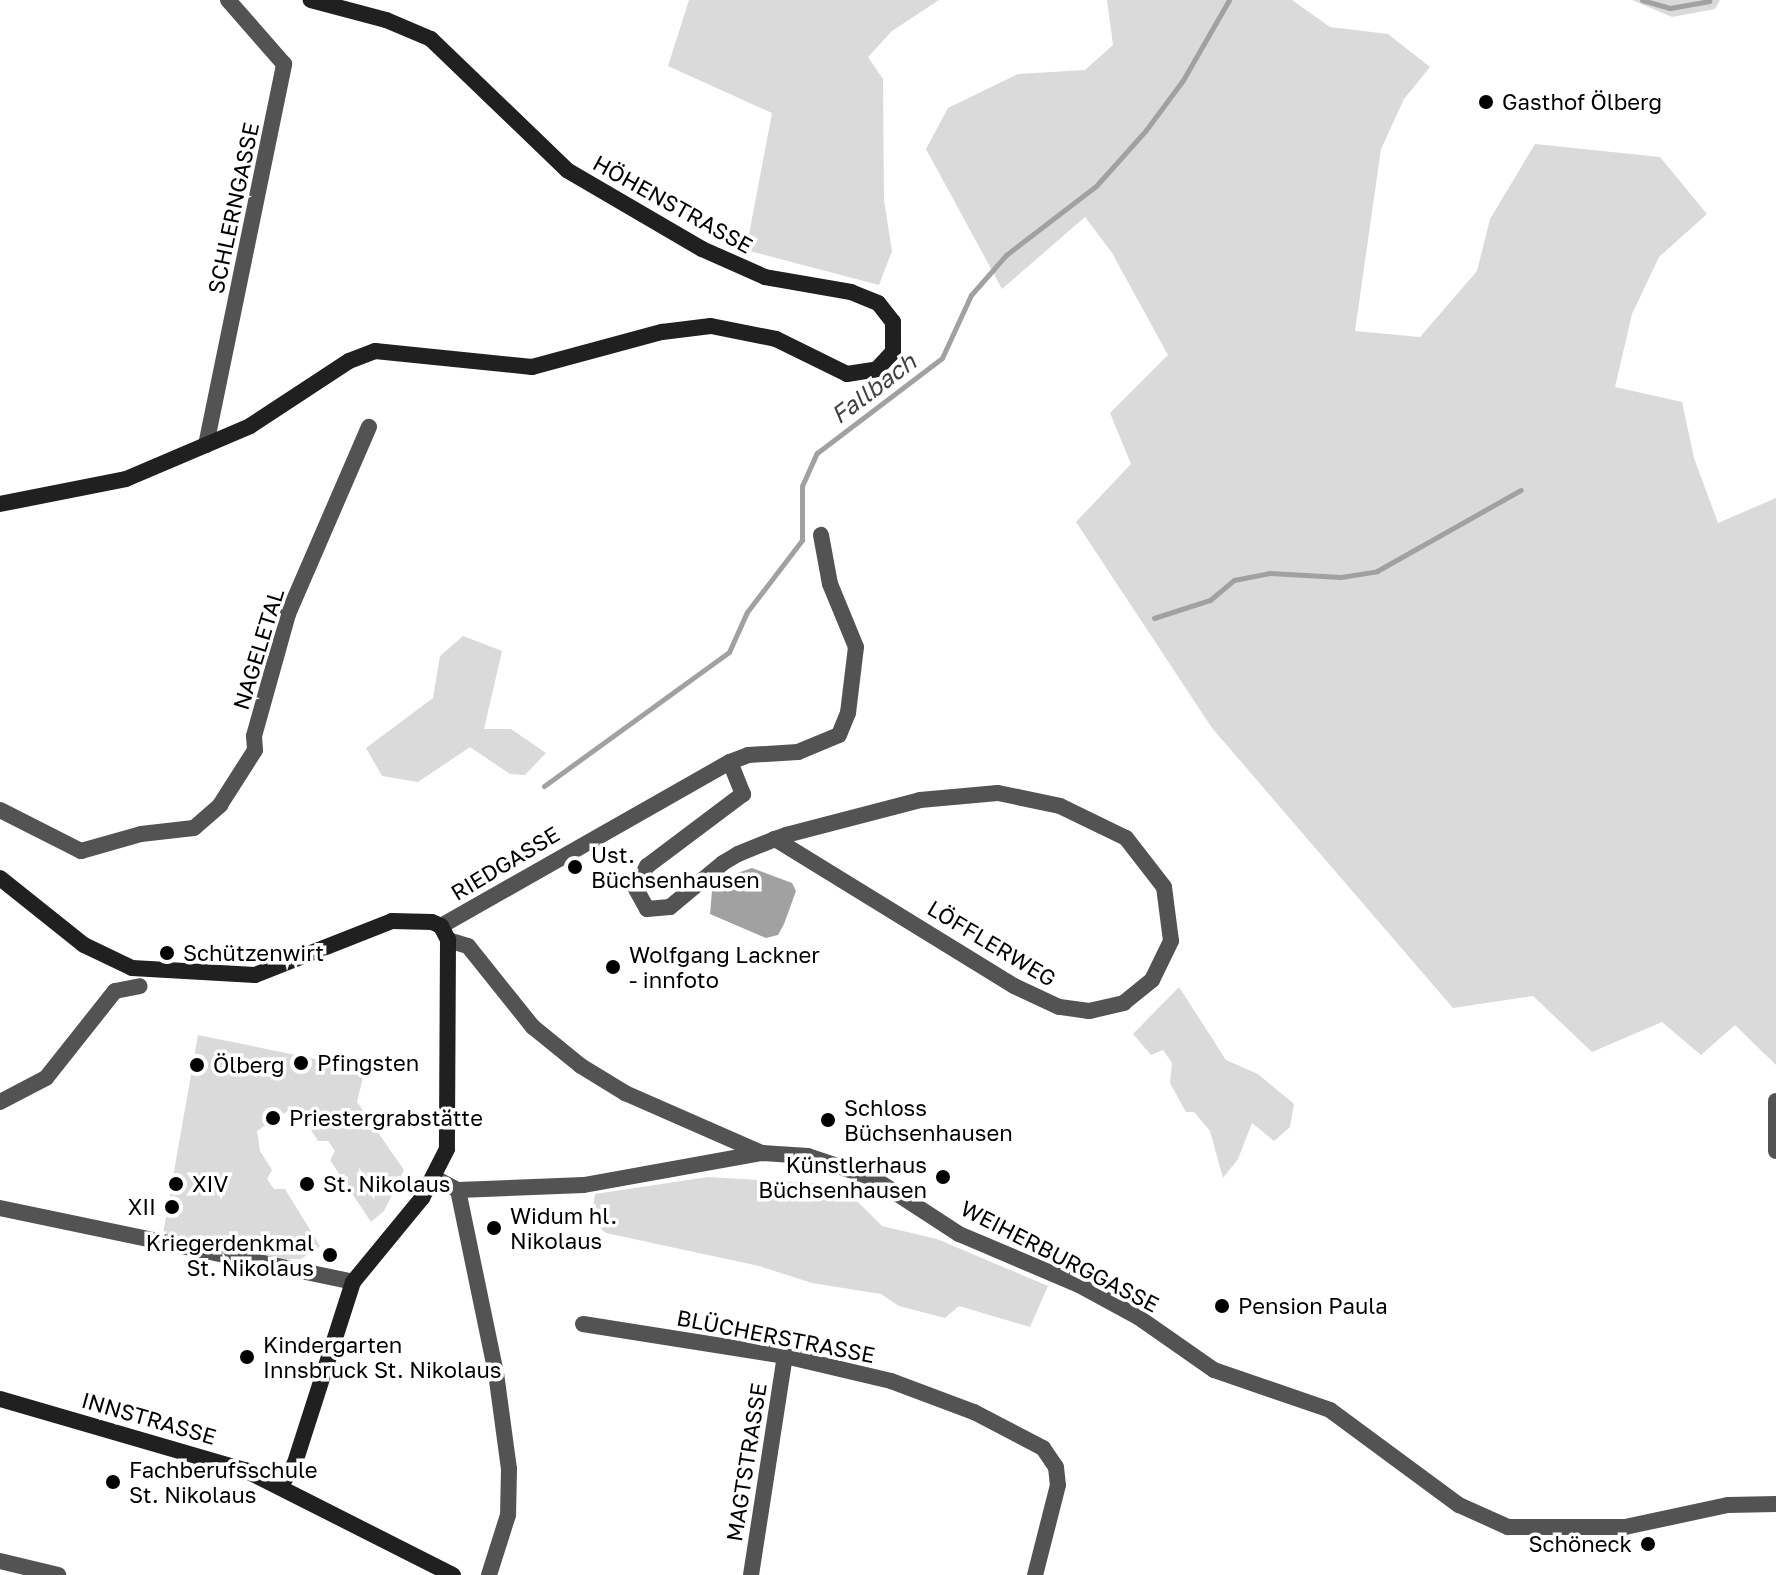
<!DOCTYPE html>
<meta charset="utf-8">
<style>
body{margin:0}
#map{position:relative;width:1776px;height:1575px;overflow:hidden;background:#fff;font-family:"Golos Text",sans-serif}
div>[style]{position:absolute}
.green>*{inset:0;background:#dadada}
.water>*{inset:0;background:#a1a1a1}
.stream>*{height:5px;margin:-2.5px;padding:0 2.5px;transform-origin:2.5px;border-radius:2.5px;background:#a1a1a1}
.street>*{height:16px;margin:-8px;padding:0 8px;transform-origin:8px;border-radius:8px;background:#535353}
.secondary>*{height:16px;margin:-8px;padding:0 8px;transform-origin:8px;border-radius:8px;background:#202020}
.dots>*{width:22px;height:22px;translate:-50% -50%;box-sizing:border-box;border:4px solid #fff;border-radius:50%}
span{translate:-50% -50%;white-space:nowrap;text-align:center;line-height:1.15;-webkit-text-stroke:7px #fff;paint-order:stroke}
.poi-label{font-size:22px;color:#000}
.left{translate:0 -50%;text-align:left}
.right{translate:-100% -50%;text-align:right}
.street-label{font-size:22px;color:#000}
.water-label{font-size:24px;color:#424242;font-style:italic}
</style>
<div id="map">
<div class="green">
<i style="clip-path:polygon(689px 0,939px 0,892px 31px,868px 57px,883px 79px,884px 200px,892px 251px,879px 285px,746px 250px,772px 113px,668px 66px)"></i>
<i style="clip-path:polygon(1107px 0,1292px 0,1330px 27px,1388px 34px,1430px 67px,1404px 99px,1381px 149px,1355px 331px,1420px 337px,1477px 271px,1490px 219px,1535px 144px,1660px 157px,1707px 214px,1659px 257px,1632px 314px,1615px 387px,1682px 402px,1694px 458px,1718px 523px,1776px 498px,1776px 1065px,1735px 1025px,1701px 1055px,1662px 1022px,1592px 1052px,1533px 996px,1453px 1008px,1212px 728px,1076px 522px,1131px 464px,1110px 413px,1168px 355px,1112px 253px,1085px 217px,1002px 289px,926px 149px,948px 108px,1018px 74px,1085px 70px,1113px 45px)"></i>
<i style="clip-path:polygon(1632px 0,1720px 0,1715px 9px,1672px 17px)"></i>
<i style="clip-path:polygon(463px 636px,502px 651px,484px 729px,511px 729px,546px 753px,525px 775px,510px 774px,470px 747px,418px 782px,382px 776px,366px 748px,433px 698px,440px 656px)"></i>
<i style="clip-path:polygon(1179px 987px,1226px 1060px,1258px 1074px,1294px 1104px,1290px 1127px,1274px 1141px,1252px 1123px,1238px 1159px,1223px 1178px,1210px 1131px,1194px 1112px,1186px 1112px,1170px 1083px,1172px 1063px,1163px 1050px,1151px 1055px,1133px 1034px)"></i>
<i style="clip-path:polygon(198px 1035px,365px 1069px,357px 1102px,404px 1170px,384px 1211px,371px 1222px,330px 1160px,335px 1151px,328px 1141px,318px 1141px,306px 1122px,289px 1110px,279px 1117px,269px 1114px,267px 1124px,257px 1131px,260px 1151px,272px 1170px,267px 1179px,274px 1189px,285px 1189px,320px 1246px,301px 1259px,268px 1260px,162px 1240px)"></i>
<i style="clip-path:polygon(708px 1177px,841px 1185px,882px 1226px,937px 1239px,1048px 1286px,1030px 1327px,959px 1306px,945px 1318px,899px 1306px,881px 1294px,812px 1283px,759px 1266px,606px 1233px,591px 1220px,595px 1194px)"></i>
</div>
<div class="water">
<i style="clip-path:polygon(752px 868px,792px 883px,796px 891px,784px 924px,778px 935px,766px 938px,710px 914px,712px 891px,723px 878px)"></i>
</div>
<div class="stream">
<i style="left:1642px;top:0;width:29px;rotate:16deg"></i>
<i style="left:1670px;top:8px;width:40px;rotate:-10deg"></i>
<i style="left:1154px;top:618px;width:59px;rotate:-17.8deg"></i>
<i style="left:1210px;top:600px;width:31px;rotate:-40deg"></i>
<i style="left:1234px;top:580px;width:36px;rotate:-11deg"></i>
<i style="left:1269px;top:573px;width:72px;rotate:3.2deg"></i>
<i style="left:1341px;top:577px;width:36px;rotate:-9deg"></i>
<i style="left:1377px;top:571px;width:165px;rotate:-29.4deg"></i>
<i style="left:544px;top:786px;width:228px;rotate:-35.9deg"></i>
<i style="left:729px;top:652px;width:44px;rotate:-65.8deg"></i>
<i style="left:747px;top:612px;width:91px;rotate:-52.6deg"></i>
<i style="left:802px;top:540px;width:54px;rotate:-90deg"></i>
<i style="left:802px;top:486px;width:36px;rotate:-66deg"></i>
<i style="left:817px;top:453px;width:157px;rotate:-37.2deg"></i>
<i style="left:942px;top:358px;width:69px;rotate:-65.3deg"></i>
<i style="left:971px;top:295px;width:53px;rotate:-48.8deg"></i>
<i style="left:1006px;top:255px;width:113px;rotate:-37.5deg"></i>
<i style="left:1096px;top:186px;width:75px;rotate:-48.2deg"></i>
<i style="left:1146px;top:130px;width:62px;rotate:-53.5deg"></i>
<i style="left:1183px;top:80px;width:92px;rotate:-60.1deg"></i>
</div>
<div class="street">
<i style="left:206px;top:445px;width:389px;rotate:-78.4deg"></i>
<i style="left:284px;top:64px;width:85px;rotate:-131.2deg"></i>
<i style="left:730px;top:762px;width:35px;rotate:68deg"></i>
<i style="left:743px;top:794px;width:120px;rotate:143.1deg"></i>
<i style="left:647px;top:866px;width:25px;rotate:116deg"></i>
<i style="left:636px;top:889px;width:23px;rotate:61deg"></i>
<i style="left:647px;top:909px;width:23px;rotate:-5deg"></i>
<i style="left:670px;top:907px;width:69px;rotate:-39.7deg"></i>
<i style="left:723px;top:863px;width:17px;rotate:-31deg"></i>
<i style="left:738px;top:854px;width:40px;rotate:-22deg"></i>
<i style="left:775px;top:839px;width:12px;rotate:-20deg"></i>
<i style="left:786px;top:835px;width:138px;rotate:-14.6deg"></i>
<i style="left:920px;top:800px;width:78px;rotate:-5.1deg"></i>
<i style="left:998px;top:793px;width:63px;rotate:11.8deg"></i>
<i style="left:1060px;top:806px;width:73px;rotate:25.9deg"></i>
<i style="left:1126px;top:838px;width:62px;rotate:52.2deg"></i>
<i style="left:1164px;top:887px;width:54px;rotate:82.6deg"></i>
<i style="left:1171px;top:941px;width:43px;rotate:116deg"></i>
<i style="left:1152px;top:980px;width:36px;rotate:141deg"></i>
<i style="left:1124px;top:1003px;width:36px;rotate:167deg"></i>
<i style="left:1089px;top:1011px;width:30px;rotate:-172deg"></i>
<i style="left:1059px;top:1007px;width:50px;rotate:-155deg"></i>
<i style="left:1014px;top:986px;width:281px;rotate:-148.4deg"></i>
<i style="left:0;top:810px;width:91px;rotate:26.8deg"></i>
<i style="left:81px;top:851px;width:62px;rotate:-15.8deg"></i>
<i style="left:141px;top:834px;width:53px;rotate:-6.5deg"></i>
<i style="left:194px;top:828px;width:35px;rotate:-41deg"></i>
<i style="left:220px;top:805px;width:65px;rotate:-57.5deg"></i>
<i style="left:255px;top:750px;width:14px;rotate:-94deg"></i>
<i style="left:254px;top:736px;width:127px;rotate:-74.4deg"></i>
<i style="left:288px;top:614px;width:204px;rotate:-66.6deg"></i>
<i style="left:441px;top:926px;width:332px;rotate:-29.6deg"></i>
<i style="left:730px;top:762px;width:19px;rotate:-21deg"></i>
<i style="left:748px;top:755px;width:50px;rotate:-3.4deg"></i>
<i style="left:798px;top:752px;width:44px;rotate:-22.5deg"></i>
<i style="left:839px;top:735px;width:24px;rotate:-68deg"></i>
<i style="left:848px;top:713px;width:66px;rotate:-83.1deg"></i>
<i style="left:856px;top:647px;width:68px;rotate:-112.4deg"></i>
<i style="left:830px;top:584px;width:50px;rotate:-100.4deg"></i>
<i style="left:448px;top:940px;width:21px;rotate:17deg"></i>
<i style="left:468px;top:946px;width:104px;rotate:51.3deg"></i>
<i style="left:533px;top:1027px;width:62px;rotate:39.1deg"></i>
<i style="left:581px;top:1066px;width:52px;rotate:31.5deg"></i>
<i style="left:625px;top:1093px;width:150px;rotate:23.7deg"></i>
<i style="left:1776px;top:1101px;width:50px;rotate:90deg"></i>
<i style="left:0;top:1102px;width:52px;rotate:-27.6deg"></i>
<i style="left:46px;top:1078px;width:111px;rotate:-51.6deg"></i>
<i style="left:115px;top:991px;width:25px;rotate:-11deg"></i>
<i style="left:435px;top:1178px;width:26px;rotate:28deg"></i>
<i style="left:458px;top:1190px;width:126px;rotate:-2.3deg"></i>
<i style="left:584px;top:1185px;width:181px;rotate:-10.2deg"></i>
<i style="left:762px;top:1153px;width:46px;rotate:3.7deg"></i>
<i style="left:808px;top:1156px;width:69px;rotate:18.7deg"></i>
<i style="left:873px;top:1178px;width:103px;rotate:33.1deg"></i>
<i style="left:959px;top:1234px;width:130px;rotate:23deg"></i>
<i style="left:1079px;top:1285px;width:67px;rotate:28.5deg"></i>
<i style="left:1138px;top:1317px;width:93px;rotate:34.9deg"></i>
<i style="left:1214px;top:1370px;width:123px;rotate:19deg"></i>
<i style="left:1330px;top:1410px;width:160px;rotate:36.4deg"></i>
<i style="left:1459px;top:1505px;width:54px;rotate:24.2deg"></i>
<i style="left:1508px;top:1527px;width:117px"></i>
<i style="left:1625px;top:1527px;width:105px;rotate:-12.1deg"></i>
<i style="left:1728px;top:1505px;width:48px;rotate:-1.2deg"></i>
<i style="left:458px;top:1190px;width:187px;rotate:78.3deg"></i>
<i style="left:496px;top:1373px;width:97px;rotate:82.3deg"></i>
<i style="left:509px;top:1469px;width:46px;rotate:91.2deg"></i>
<i style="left:508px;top:1515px;width:63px;rotate:107.6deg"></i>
<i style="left:0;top:1208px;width:361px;rotate:11.8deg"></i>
<i style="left:583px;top:1324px;width:205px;rotate:9deg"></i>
<i style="left:785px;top:1356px;width:109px;rotate:13.3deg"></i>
<i style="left:891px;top:1381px;width:89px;rotate:20.5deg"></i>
<i style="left:974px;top:1412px;width:78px;rotate:27.6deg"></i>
<i style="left:1043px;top:1448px;width:23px;rotate:56deg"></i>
<i style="left:1056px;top:1467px;width:18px;rotate:84deg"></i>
<i style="left:1058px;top:1485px;width:93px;rotate:104.3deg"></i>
<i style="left:0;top:1561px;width:60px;rotate:13.6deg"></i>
<i style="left:751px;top:1575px;width:222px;rotate:-81.2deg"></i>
</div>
<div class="secondary">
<i style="left:0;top:504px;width:128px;rotate:-11.2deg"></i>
<i style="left:126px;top:479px;width:135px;rotate:-23.1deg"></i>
<i style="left:250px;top:426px;width:118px;rotate:-33.3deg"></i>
<i style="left:349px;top:361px;width:28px;rotate:-21deg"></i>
<i style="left:375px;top:351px;width:158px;rotate:5.8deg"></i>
<i style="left:532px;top:367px;width:135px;rotate:-15.1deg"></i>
<i style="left:662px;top:332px;width:49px;rotate:-7deg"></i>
<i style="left:711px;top:326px;width:66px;rotate:11.3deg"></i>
<i style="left:776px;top:339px;width:79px;rotate:26.2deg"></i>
<i style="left:847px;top:374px;width:30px;rotate:-9deg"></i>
<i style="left:877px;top:369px;width:23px;rotate:-47deg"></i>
<i style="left:893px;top:352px;width:30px;rotate:-90deg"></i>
<i style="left:893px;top:322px;width:24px;rotate:-128deg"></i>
<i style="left:878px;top:303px;width:29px;rotate:-158deg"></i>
<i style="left:851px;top:292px;width:87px;rotate:-170.1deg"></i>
<i style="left:765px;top:277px;width:69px;rotate:-156deg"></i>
<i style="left:702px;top:249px;width:156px;rotate:-149.7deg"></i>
<i style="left:567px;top:170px;width:189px;rotate:-136.1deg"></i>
<i style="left:431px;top:39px;width:49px;rotate:-157.1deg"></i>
<i style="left:386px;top:20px;width:78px;rotate:-165.1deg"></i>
<i style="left:0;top:878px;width:107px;rotate:38.6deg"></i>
<i style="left:84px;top:945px;width:53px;rotate:25.6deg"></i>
<i style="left:132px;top:968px;width:123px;rotate:3.3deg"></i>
<i style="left:255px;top:975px;width:147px;rotate:-21.5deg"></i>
<i style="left:392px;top:921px;width:40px;rotate:1.4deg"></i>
<i style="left:432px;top:922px;width:10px;rotate:24deg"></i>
<i style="left:441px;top:926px;width:16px;rotate:63deg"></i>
<i style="left:448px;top:940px;width:209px;rotate:90.3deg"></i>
<i style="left:447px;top:1149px;width:55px;rotate:117deg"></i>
<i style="left:422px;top:1198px;width:109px;rotate:129.4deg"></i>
<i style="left:353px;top:1282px;width:190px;rotate:107.8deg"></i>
<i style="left:295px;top:1463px;width:26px;rotate:122deg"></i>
<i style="left:0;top:1399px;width:255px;rotate:16.2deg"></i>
<i style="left:245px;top:1470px;width:233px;rotate:26.8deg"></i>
</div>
<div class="dots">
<i style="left:1486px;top:102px;background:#000"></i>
<i style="left:575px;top:867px;background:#000"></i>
<i style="left:167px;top:953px;background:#000"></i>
<i style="left:613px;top:967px;background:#000"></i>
<i style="left:301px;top:1063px;background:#000"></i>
<i style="left:197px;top:1065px;background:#000"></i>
<i style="left:273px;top:1118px;background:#000"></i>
<i style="left:828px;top:1120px;background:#000"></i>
<i style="left:943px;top:1177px;background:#000"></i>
<i style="left:176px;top:1184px;background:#000"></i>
<i style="left:307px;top:1184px;background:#000"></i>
<i style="left:172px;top:1207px;background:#000"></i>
<i style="left:494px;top:1228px;background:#000"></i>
<i style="left:330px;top:1255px;background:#000"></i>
<i style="left:1222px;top:1306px;background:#000"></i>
<i style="left:247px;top:1357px;background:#000"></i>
<i style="left:113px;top:1482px;background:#000"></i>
<i style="left:1648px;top:1544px;background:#000"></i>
</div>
<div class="poi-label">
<span class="left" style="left:1502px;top:102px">Gasthof Ölberg</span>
<span class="left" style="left:591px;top:867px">Ust.<br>Büchsenhausen</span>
<span class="left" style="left:183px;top:953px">Schützenwirt</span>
<span class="left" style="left:629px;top:967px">Wolfgang Lackner<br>- innfoto</span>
<span class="left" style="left:317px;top:1063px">Pfingsten</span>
<span class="left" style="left:213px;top:1065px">Ölberg</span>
<span class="left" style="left:844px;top:1120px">Schloss<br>Büchsenhausen</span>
<span class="left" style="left:289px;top:1118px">Priestergrabstätte</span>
<span class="right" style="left:927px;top:1177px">Künstlerhaus<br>Büchsenhausen</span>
<span class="left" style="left:192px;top:1184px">XIV</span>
<span class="left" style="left:323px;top:1184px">St. Nikolaus</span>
<span class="right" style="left:156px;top:1207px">XII</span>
<span class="left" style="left:510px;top:1228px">Widum hl.<br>Nikolaus</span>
<span class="right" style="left:314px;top:1255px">Kriegerdenkmal<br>St. Nikolaus</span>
<span class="left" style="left:1238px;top:1306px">Pension Paula</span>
<span class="left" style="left:263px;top:1357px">Kindergarten<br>Innsbruck St. Nikolaus</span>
<span class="left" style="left:129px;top:1482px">Fachberufsschule<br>St. Nikolaus</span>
<span class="right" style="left:1632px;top:1544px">Schöneck</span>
</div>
<div class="street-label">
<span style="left:673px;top:204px;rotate:29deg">HÖHENSTRASSE</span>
<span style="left:233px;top:208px;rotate:-78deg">SCHLERNGASSE</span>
<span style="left:258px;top:649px;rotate:-73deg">NAGELETAL</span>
<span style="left:505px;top:863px;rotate:-31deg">RIEDGASSE</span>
<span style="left:992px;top:943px;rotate:31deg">LÖFFLERWEG</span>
<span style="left:1060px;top:1256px;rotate:27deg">WEIHERBURGGASSE</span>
<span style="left:776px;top:1336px;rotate:11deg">BLÜCHERSTRASSE</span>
<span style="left:149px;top:1418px;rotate:16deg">INNSTRASSE</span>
<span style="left:746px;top:1462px;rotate:-81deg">MAGTSTRASSE</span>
</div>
<div class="water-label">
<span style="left:873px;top:388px;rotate:-37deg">Fallbach</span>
</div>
</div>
